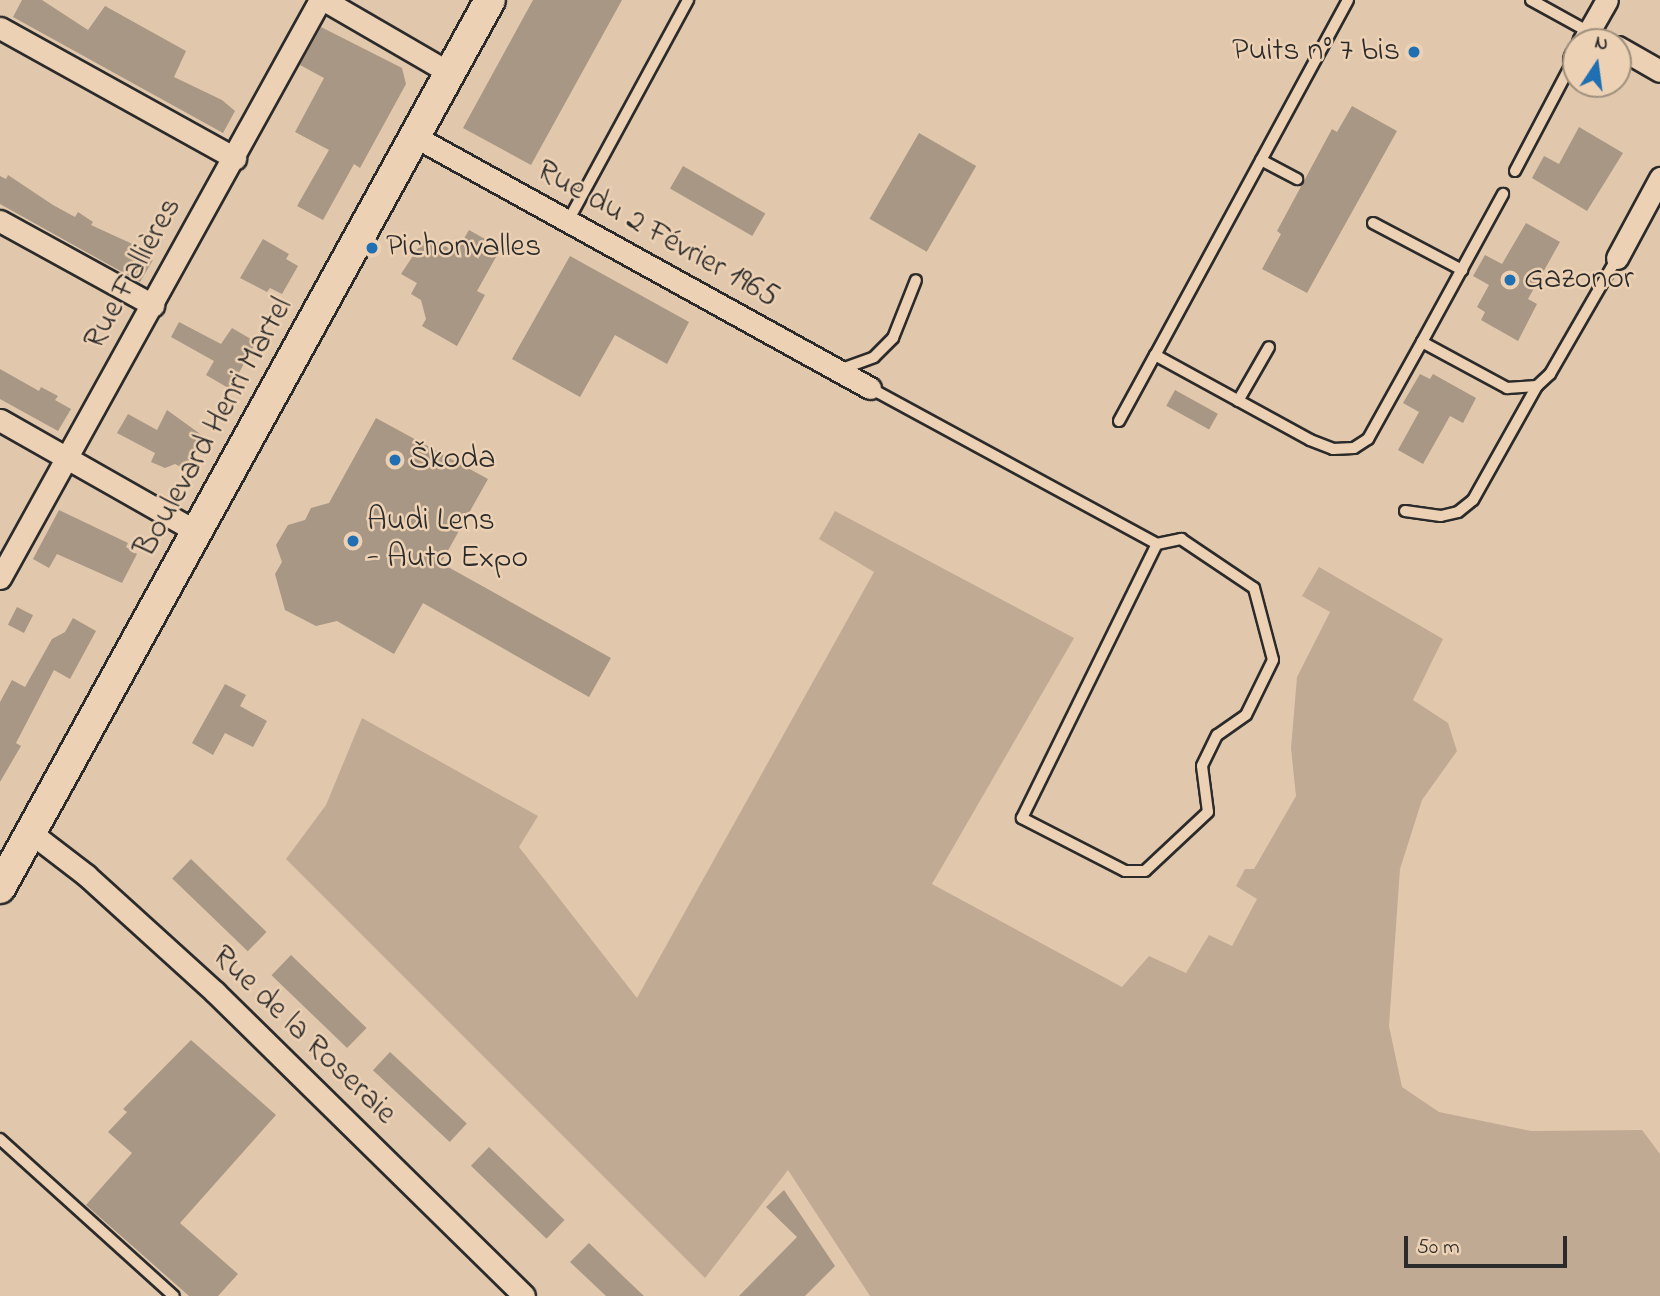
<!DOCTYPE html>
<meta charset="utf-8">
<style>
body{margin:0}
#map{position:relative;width:1660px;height:1296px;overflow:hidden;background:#e1c7ac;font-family:"Indie Flower",sans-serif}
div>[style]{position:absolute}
.green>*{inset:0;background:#c0aa94}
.building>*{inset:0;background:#a89784;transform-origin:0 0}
.roads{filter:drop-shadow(2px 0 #2b2b2b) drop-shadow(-2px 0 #2b2b2b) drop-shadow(0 2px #2b2b2b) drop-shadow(0 -2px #2b2b2b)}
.lane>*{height:10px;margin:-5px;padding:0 5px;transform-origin:5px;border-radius:5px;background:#edd1b4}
.street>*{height:21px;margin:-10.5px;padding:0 10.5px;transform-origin:10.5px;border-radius:10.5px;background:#edd1b4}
.secondary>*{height:30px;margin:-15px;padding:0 15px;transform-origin:15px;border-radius:15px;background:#edd1b4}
.dots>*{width:19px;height:19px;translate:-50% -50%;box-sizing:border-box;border:4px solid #edd1b4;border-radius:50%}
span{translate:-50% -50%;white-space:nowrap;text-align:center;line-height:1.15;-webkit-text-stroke:5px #edd1b4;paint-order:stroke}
.poi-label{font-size:32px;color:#2b2b2b}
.right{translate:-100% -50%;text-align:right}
.left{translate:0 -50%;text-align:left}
.street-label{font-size:32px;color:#2b2b2b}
.north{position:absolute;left:1562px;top:28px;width:70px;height:70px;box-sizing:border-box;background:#edd1b4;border:2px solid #9f8f7d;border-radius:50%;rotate:13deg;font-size:19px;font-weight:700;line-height:28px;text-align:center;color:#2b2b2b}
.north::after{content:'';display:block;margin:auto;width:24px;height:32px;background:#1f6fb2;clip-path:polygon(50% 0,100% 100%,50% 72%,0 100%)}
.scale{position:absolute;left:1404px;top:1236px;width:163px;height:32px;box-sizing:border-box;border:4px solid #2b2b2b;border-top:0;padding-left:9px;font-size:21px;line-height:24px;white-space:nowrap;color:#2b2b2b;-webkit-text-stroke:5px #edd1b4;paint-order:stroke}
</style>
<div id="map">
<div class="green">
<i style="clip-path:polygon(835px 511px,1074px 638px,932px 884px,1122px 987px,1149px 956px,1186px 973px,1209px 935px,1232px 946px,1257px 899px,1236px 886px,1245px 869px,1254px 869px,1296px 796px,1291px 748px,1297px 677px,1330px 612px,1302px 596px,1319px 567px,1443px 639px,1413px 700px,1448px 723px,1457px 751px,1422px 800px,1400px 869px,1389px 1026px,1402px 1087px,1439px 1112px,1531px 1131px,1642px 1130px,1660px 1154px,1660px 1296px,870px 1296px,788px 1170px,705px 1278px,286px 859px,326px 805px,362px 718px,538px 816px,519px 847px,637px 998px,874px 572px,819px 539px)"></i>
</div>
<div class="building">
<i style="clip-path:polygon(22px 0,42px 0,88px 30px,105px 6px,186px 51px,174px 77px,222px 100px,235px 111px,223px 133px,13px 17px)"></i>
<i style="clip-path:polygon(533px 0,622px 0,531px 165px,463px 128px)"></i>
<i style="clip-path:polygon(321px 27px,402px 68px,406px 84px,360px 168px,354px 164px,323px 220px,297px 206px,329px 150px,295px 132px,324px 78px,300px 65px)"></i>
<i style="clip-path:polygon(1352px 106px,1397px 131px,1307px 293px,1262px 269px,1281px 234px,1277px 231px,1332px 129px,1337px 132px)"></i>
<i style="clip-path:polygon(1579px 127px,1623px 153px,1587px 211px,1532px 178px,1544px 156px,1559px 164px)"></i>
<i style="left:919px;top:133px;width:66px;height:99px;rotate:30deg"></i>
<i style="left:683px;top:166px;width:95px;height:26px;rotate:30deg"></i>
<i style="clip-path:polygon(8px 175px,53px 205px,75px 217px,78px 212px,93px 222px,91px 225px,139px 247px,137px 251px,153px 260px,140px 282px,0 204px,0 176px,6px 179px)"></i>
<i style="clip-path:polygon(1526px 223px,1560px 242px,1528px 299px,1537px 304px,1518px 341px,1481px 320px,1485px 312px,1477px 307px,1489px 285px,1473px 276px,1485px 255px,1502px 264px)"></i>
<i style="clip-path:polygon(469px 230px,501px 248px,477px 291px,485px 295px,457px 346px,422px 326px,426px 319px,421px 300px,411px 294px,417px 283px,401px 274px,426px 236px,456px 252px)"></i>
<i style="clip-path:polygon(263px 239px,289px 254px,286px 259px,298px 266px,282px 294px,270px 288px,267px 292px,240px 278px)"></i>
<i style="clip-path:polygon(570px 256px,689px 322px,667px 364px,615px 335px,580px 397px,512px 359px)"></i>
<i style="clip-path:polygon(179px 322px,221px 344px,232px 328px,256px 342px,230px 389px,206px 375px,214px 361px,171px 337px)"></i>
<i style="clip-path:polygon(0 369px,39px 391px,41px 387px,58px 396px,55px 400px,71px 409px,58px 431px,0 399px)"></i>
<i style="clip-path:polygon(1420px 374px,1430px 379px,1433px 374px,1476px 398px,1463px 423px,1450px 416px,1423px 464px,1398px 450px,1419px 412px,1403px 403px)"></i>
<i style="left:1175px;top:390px;width:49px;height:18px;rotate:29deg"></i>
<i style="clip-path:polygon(167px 410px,203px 436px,185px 469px,175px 464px,165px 468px,151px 462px,155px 453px,117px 433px,128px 414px,157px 430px)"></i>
<i style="clip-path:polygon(376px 418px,488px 479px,441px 563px,611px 658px,589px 697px,423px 603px,394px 654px,337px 621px,316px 626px,285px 610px,275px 574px,282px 562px,276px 545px,288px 525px,305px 520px,311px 508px,329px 503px)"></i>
<i style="clip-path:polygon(59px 510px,128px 543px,126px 547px,137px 554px,122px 583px,57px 554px,49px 568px,33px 559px)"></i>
<i style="left:17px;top:607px;width:18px;height:20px;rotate:27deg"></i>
<i style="clip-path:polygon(73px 618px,96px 631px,70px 679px,54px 670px,16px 743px,21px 746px,0 782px,0 702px,12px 680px,25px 687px,52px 639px,65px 632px)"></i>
<i style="clip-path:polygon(225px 684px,246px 695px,240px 706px,267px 721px,253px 747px,225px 733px,213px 755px,192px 743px)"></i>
<i style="left:191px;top:859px;width:105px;height:27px;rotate:44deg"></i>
<i style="left:291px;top:955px;width:105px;height:28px;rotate:44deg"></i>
<i style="clip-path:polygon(191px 1040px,276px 1115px,180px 1223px,238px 1274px,218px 1296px,189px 1296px,86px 1205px,132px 1153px,108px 1132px,127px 1112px,123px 1109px)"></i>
<i style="left:390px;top:1052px;width:105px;height:25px;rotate:43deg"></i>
<i style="left:489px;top:1147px;width:105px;height:26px;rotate:44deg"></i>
<i style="clip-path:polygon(784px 1190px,835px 1266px,805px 1296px,739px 1296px,797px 1237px,766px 1207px)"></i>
<i style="clip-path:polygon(589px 1243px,626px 1279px,644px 1296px,606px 1296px,570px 1262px)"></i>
</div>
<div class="roads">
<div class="lane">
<i style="left:1348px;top:0;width:404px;rotate:118.5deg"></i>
<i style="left:1155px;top:355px;width:177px;rotate:28.7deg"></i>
<i style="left:1310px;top:440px;width:25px;rotate:21deg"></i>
<i style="left:1333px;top:449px;width:21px;rotate:-3deg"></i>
<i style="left:1354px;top:448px;width:17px;rotate:-33deg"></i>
<i style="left:1368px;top:439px;width:111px;rotate:-60.9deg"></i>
<i style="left:1422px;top:342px;width:97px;rotate:28.4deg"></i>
<i style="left:1507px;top:388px;width:30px;rotate:-4deg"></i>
<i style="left:1537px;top:386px;width:18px;rotate:-43deg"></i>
<i style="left:1550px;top:374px;width:134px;rotate:-60deg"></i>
<i style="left:1531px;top:0;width:66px;rotate:28.9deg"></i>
<i style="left:1261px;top:160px;width:41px;rotate:27.8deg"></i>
<i style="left:1515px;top:171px;width:127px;rotate:-62.2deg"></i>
<i style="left:567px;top:223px;width:254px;rotate:-61.5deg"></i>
<i style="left:1373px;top:223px;width:101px;rotate:27.8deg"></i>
<i style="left:1422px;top:342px;width:169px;rotate:-61.3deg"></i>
<i style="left:839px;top:370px;width:37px;rotate:-20deg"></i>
<i style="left:874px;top:357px;width:27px;rotate:-45deg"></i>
<i style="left:893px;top:338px;width:62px;rotate:-68.4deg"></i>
<i style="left:870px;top:388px;width:327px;rotate:28.5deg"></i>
<i style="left:1157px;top:544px;width:25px;rotate:-12deg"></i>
<i style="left:1181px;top:539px;width:88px;rotate:33.9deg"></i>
<i style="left:1254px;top:588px;width:74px;rotate:75.2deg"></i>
<i style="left:1273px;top:660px;width:61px;rotate:116.1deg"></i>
<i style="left:1246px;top:715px;width:35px;rotate:145deg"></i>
<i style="left:1217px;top:735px;width:34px;rotate:116deg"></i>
<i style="left:1202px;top:766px;width:46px;rotate:82.6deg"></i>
<i style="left:1208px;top:812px;width:86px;rotate:136.9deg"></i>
<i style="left:1145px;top:871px;width:20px;rotate:180deg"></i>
<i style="left:1125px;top:871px;width:116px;rotate:-152.8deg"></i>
<i style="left:1022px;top:818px;width:305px;rotate:-63.8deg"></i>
<i style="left:1238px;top:401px;width:62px;rotate:-60.1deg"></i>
<i style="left:1119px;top:421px;width:75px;rotate:-61.4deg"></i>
<i style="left:1405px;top:511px;width:36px;rotate:8deg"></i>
<i style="left:1441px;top:516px;width:17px;rotate:-13deg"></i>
<i style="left:1458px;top:512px;width:19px;rotate:-39deg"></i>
<i style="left:1473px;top:500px;width:131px;rotate:-60.7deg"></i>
<i style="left:0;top:1139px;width:234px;rotate:42.1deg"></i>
</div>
<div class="street">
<i style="left:324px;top:0;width:146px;rotate:30.1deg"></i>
<i style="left:0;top:28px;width:269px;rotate:29deg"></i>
<i style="left:1583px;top:42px;width:48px;rotate:-60.3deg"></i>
<i style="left:1618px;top:47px;width:48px;rotate:29.7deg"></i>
<i style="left:1574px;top:59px;width:4px;rotate:-63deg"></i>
<i style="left:414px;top:136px;width:521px;rotate:28.93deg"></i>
<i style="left:0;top:221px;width:175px;rotate:28.8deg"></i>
<i style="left:1617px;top:258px;width:91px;rotate:-61.7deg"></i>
<i style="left:0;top:420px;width:229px;rotate:29.6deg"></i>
<i style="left:0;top:578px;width:661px;rotate:-61.03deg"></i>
<i style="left:30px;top:832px;width:71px;rotate:37.5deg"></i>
<i style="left:86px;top:875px;width:174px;rotate:42.2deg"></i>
<i style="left:215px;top:992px;width:433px;rotate:44.5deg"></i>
</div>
<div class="secondary">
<i style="left:0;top:888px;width:1014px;rotate:-61.11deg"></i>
</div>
</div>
<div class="dots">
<i style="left:1414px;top:52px;background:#1f6fb2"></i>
<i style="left:372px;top:248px;background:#1f6fb2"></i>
<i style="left:1510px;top:280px;background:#1f6fb2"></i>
<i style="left:395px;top:460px;background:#1f6fb2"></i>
<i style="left:353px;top:541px;background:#1f6fb2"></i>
</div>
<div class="poi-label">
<span class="right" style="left:1400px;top:52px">Puits n° 7 bis</span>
<span class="left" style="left:386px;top:248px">Pichonvalles</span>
<span class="left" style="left:1524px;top:280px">Gazonor</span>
<span class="left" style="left:409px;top:460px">Škoda</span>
<span class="left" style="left:367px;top:541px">Audi Lens<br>- Auto Expo</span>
</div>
<div class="street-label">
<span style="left:657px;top:235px;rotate:29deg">Rue du 2 Février 1965</span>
<span style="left:134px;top:274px;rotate:-61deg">Rue Fallières</span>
<span style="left:215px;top:428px;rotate:-61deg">Boulevard Henri Martel</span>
<span style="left:303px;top:1036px;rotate:44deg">Rue de la Roseraie</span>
</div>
<div class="north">N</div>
<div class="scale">50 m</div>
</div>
